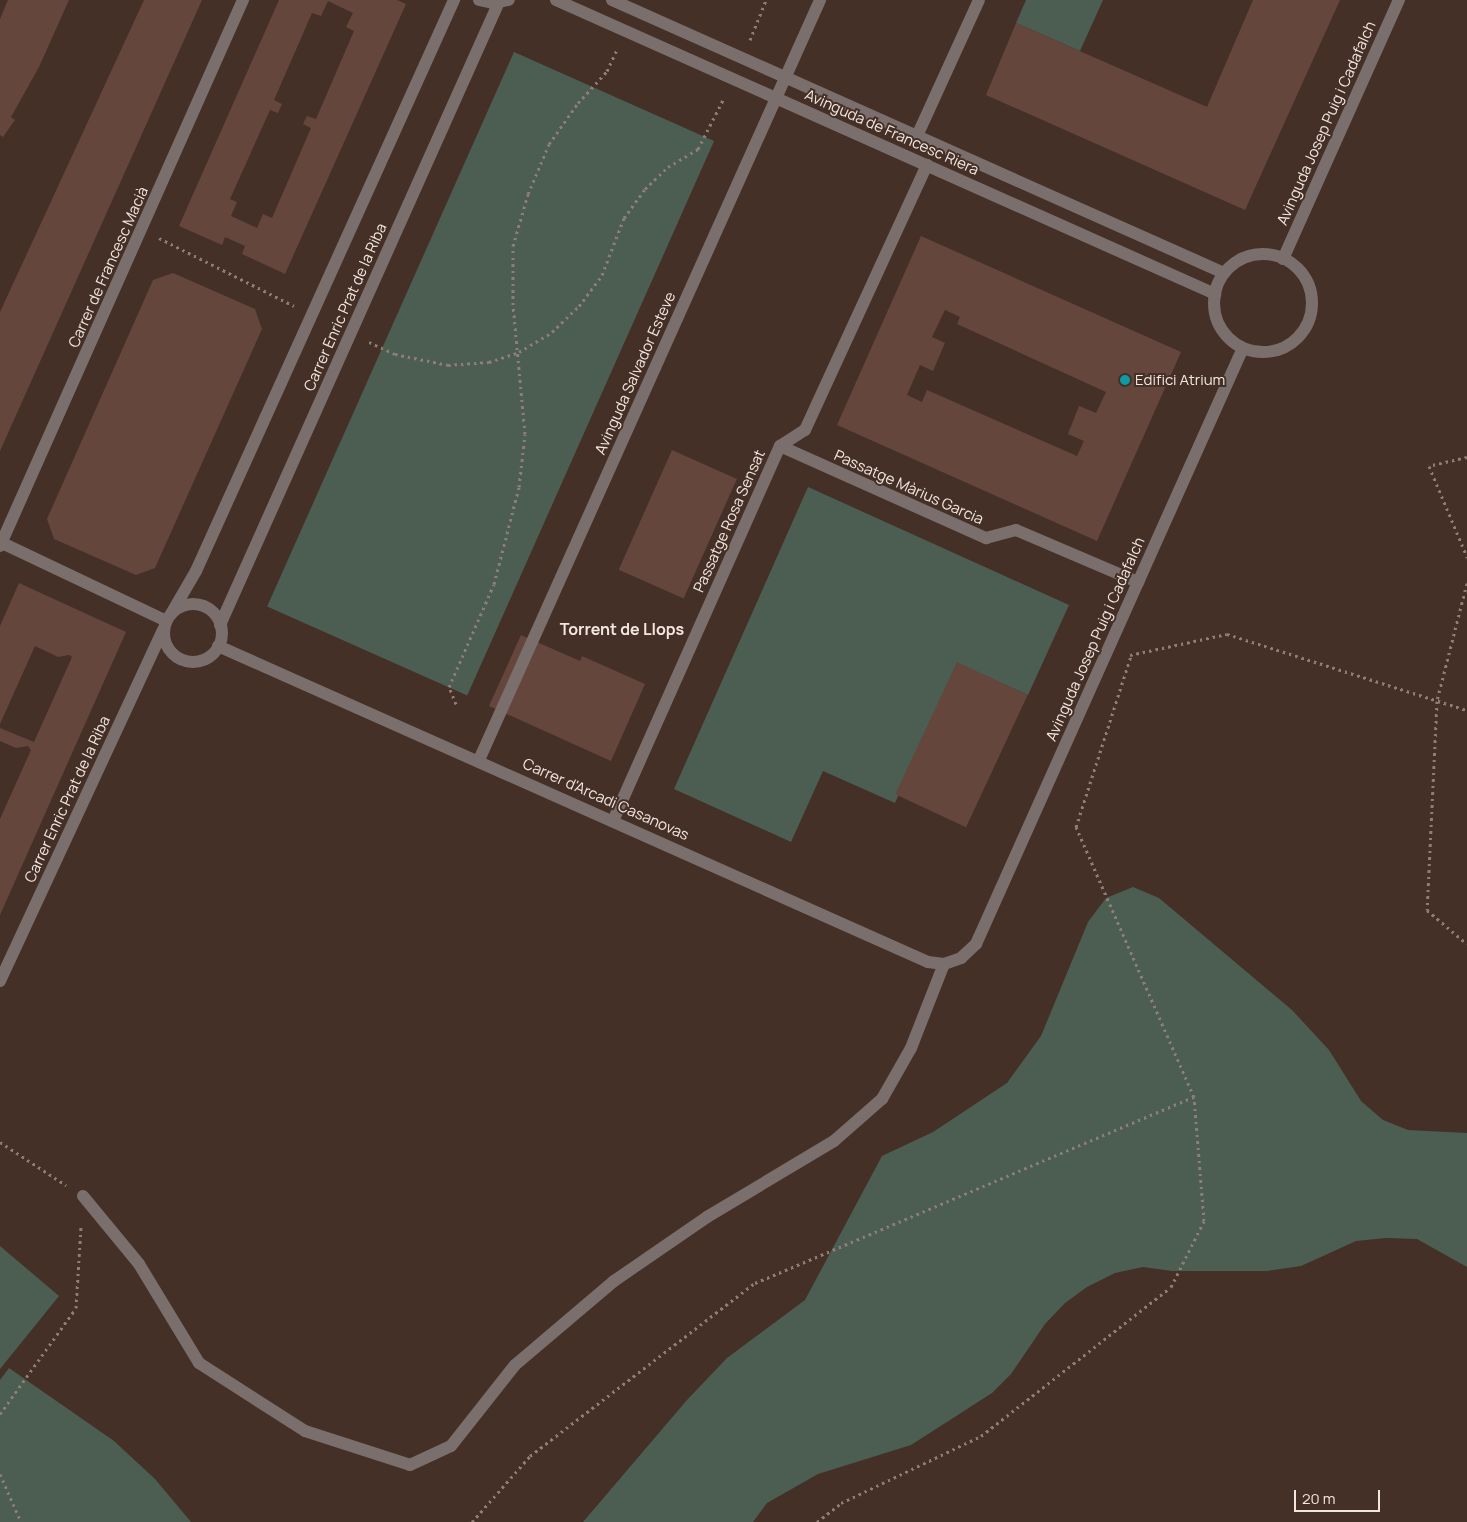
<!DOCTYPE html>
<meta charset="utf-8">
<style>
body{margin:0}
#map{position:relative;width:1467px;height:1522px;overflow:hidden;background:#443027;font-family:Manrope,sans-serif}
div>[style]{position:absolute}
.green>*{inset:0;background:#4c5e52;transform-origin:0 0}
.building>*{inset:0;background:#64463d;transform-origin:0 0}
.path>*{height:3px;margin-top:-1.5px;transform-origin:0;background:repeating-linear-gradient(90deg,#8f7e76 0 2.5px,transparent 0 6.5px)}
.lane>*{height:12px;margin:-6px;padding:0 6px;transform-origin:6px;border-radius:6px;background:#7a6f6c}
.street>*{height:12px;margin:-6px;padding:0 6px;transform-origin:6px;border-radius:6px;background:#7a6f6c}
.street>.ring{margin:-6px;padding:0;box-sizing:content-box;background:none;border:12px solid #7a6f6c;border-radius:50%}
.dots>*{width:14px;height:14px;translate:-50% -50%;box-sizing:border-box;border:2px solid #443027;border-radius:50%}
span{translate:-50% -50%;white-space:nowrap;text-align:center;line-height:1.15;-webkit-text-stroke:4px #443027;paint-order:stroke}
.street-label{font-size:15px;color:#f3e6e0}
.poi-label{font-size:15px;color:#f3e6e0}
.left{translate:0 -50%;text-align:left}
.neighbourhood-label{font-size:16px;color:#f3e6e0;font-weight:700}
.scale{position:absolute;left:1294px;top:1490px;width:86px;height:22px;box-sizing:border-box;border:2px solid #f3e6e0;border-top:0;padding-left:6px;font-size:15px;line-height:18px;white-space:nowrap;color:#f3e6e0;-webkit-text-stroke:4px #443027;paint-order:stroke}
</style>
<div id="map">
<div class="green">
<i style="clip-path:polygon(1026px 0,1103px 0,1080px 51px,1016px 23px)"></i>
<i style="left:514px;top:52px;width:219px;height:607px;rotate:24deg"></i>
<i style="clip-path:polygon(808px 487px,1069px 605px,1028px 695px,957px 663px,895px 803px,823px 771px,791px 842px,674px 789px)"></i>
<i style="clip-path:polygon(1133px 887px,1159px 898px,1292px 1010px,1329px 1050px,1361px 1101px,1383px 1120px,1408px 1130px,1467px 1133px,1467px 1267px,1417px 1239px,1386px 1238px,1356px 1241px,1301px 1266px,1267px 1271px,1172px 1271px,1143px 1267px,1115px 1273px,1087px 1287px,1065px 1303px,1045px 1324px,1011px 1374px,992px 1393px,911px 1445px,818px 1474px,767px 1503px,753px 1522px,583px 1522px,687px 1400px,727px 1358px,805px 1300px,882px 1156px,933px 1132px,1007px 1083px,1041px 1036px,1088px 922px,1106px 898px)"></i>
<i style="clip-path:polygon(0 1246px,59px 1296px,0 1369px)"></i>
<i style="clip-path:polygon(9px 1368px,114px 1441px,155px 1479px,191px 1522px,0 1522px,0 1380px)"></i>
</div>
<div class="building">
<i style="clip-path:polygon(8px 0,69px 0,39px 67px,11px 117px,15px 120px,3px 137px,0 135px,0 19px)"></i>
<i style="clip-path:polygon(144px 0,202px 0,0 451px,0 312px)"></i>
<i style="clip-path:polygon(evenodd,279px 0,397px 0,406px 4px,285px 274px,242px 254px,245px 246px,225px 237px,222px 245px,179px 226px,279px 0,328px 1px,353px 13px,346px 27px,354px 31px,316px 119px,307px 116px,303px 124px,311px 128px,272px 218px,263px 214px,257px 228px,231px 216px,237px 202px,230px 199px,270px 110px,278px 113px,282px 104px,274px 100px,312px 13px,321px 16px,328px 1px)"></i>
<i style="clip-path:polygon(1253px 0,1340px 0,1245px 210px,986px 95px,1016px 23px,1207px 107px)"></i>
<i style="clip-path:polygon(evenodd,921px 236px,1181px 352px,1097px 541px,837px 425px,921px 236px,945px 310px,960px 317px,957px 324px,1106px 392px,1096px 413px,1079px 406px,1068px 434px,1084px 441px,1077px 456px,927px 390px,922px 402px,907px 395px,920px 365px,933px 371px,945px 343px,932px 337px,945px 310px)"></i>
<i style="clip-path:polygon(173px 273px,255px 309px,262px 329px,155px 568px,136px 575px,54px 539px,47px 519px,153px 280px)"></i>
<i style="left:672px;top:450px;width:71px;height:131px;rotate:24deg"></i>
<i style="clip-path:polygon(19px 583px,126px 632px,0 915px,0 819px,31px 750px,28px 746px,16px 748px,0 741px,0 728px,34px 742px,72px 657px,69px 655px,58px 657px,35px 646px,0 724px,0 626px)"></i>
<i style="clip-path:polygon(521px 635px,580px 661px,582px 656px,645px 684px,611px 761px,489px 706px)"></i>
<i style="left:957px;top:662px;width:78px;height:146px;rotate:25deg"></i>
</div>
<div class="path">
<i style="left:750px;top:40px;width:43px;rotate:-68.2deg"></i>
<i style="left:159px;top:238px;width:151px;rotate:26.7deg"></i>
<i style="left:369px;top:342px;width:29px;rotate:25deg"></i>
<i style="left:395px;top:354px;width:54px;rotate:11.7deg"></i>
<i style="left:448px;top:365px;width:41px;rotate:-4.2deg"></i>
<i style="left:489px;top:362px;width:32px;rotate:-18deg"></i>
<i style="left:519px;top:352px;width:39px;rotate:-31deg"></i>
<i style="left:552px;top:332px;width:37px;rotate:-44deg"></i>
<i style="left:579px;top:306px;width:39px;rotate:-53deg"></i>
<i style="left:602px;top:275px;width:61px;rotate:-68.9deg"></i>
<i style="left:624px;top:218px;width:36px;rotate:-54deg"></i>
<i style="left:645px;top:189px;width:32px;rotate:-44deg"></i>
<i style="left:668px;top:167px;width:35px;rotate:-31deg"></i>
<i style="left:698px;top:149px;width:57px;rotate:-63deg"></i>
<i style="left:1467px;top:457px;width:39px;rotate:167deg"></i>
<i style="left:1429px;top:466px;width:99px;rotate:67.3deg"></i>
<i style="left:1467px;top:583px;width:122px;rotate:104.3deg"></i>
<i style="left:1437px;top:701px;width:209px;rotate:92.7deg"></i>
<i style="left:1427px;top:910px;width:52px;rotate:40.4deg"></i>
<i style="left:1130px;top:655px;width:99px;rotate:-12.2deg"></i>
<i style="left:1227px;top:634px;width:252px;rotate:17.6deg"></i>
<i style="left:456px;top:704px;width:18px;rotate:-112deg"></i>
<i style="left:449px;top:687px;width:112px;rotate:-66.4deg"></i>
<i style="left:494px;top:584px;width:100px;rotate:-75.5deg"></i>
<i style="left:519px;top:487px;width:53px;rotate:-83.5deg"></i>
<i style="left:525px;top:434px;width:130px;rotate:-95.3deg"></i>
<i style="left:513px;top:305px;width:59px;rotate:-90deg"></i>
<i style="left:513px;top:246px;width:54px;rotate:-73.9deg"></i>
<i style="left:528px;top:194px;width:54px;rotate:-67.2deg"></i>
<i style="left:549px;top:144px;width:50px;rotate:-54.7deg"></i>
<i style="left:578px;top:103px;width:43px;rotate:-47.8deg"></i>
<i style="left:607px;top:71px;width:23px;rotate:-65deg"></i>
<i style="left:0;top:1142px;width:79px;rotate:33.1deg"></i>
<i style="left:0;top:1414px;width:130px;rotate:-54.4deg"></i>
<i style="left:76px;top:1308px;width:81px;rotate:-86.5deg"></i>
<i style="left:0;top:1474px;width:52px;rotate:66.4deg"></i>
<i style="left:472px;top:1522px;width:88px;rotate:-48.7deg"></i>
<i style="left:530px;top:1456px;width:284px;rotate:-37.6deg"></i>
<i style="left:755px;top:1283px;width:477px;rotate:-23deg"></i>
<i style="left:1194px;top:1097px;width:295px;rotate:-113.6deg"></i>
<i style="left:1076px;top:827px;width:180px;rotate:-72.2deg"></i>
<i style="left:817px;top:1522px;width:31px;rotate:-38deg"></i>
<i style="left:841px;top:1503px;width:155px;rotate:-25.6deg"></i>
<i style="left:981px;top:1436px;width:241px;rotate:-38.1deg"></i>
<i style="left:1171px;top:1287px;width:74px;rotate:-63.4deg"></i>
<i style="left:1204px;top:1221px;width:124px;rotate:-94.6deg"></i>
</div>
<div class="lane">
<i style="left:917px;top:136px;width:149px;rotate:-65.5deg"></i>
<i style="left:780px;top:446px;width:226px;rotate:24.1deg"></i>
<i style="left:986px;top:538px;width:31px;rotate:-15deg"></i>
<i style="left:1016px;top:530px;width:133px;rotate:23.1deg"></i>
<i style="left:613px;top:821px;width:411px;rotate:-66deg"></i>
<i style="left:780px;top:446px;width:30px;rotate:-33deg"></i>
<i style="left:805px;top:430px;width:292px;rotate:-65.3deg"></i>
</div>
<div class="street">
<i style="left:479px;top:0;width:14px;rotate:12deg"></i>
<i style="left:493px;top:3px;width:16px;rotate:-11deg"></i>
<i style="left:556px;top:0;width:722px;rotate:24.04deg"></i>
<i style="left:612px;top:0;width:670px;rotate:24.04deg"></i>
<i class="ring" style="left:1214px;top:254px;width:86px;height:86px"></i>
<i style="left:1283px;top:259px;width:284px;rotate:-65.9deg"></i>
<i style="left:0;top:542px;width:184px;rotate:25.4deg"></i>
<i style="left:0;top:546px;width:598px;rotate:-66.01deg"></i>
<i class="ring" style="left:164px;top:604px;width:46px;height:46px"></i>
<i style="left:171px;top:614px;width:50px;rotate:-59.8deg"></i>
<i style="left:196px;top:571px;width:627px;rotate:-65.68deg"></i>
<i style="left:220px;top:625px;width:683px;rotate:-65.88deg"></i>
<i style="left:218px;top:646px;width:777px;rotate:23.99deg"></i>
<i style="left:928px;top:962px;width:16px;rotate:7deg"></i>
<i style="left:944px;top:964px;width:18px;rotate:-19deg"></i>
<i style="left:961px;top:958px;width:21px;rotate:-43deg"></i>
<i style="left:976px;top:944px;width:653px;rotate:-65.87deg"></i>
<i style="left:479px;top:760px;width:833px;rotate:-65.83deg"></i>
<i style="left:0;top:981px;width:387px;rotate:-65.1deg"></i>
<i style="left:83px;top:1196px;width:88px;rotate:50.5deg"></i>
<i style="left:139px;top:1264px;width:116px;rotate:58.8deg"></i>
<i style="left:199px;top:1363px;width:126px;rotate:32.7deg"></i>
<i style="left:305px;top:1431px;width:110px;rotate:17.9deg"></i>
<i style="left:410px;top:1465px;width:45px;rotate:-24.9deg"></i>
<i style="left:451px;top:1446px;width:103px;rotate:-51.7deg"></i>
<i style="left:515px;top:1365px;width:130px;rotate:-40.3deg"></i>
<i style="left:614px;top:1281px;width:113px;rotate:-34.5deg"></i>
<i style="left:707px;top:1217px;width:148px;rotate:-30.9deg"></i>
<i style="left:834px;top:1141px;width:64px;rotate:-41.2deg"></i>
<i style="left:882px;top:1099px;width:59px;rotate:-60.4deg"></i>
<i style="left:911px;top:1048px;width:90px;rotate:-68.6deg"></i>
</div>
<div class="dots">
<i style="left:1125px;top:380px;background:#0f9aa8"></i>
</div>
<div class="street-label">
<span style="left:1326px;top:123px;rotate:-66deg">Avinguda Josep Puig i Cadafalch</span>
<span style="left:892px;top:132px;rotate:24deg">Avinguda de Francesc Riera</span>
<span style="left:108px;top:267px;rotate:-66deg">Carrer de Francesc Macià</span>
<span style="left:345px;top:307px;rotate:-66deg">Carrer Enric Prat de la Riba</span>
<span style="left:635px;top:373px;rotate:-66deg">Avinguda Salvador Esteve</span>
<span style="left:909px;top:487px;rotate:24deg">Passatge Màrius Garcia</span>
<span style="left:729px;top:521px;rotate:-66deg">Passatge Rosa Sensat</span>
<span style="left:1095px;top:639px;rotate:-66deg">Avinguda Josep Puig i Cadafalch</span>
<span style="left:67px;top:799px;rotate:-65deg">Carrer Enric Prat de la Riba</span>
<span style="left:606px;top:799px;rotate:24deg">Carrer d'Arcadi Casanovas</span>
</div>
<div class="poi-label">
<span class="left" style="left:1135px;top:380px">Edifici Atrium</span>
</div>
<div class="neighbourhood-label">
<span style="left:622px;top:629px">Torrent de Llops</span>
</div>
<div class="scale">20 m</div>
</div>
